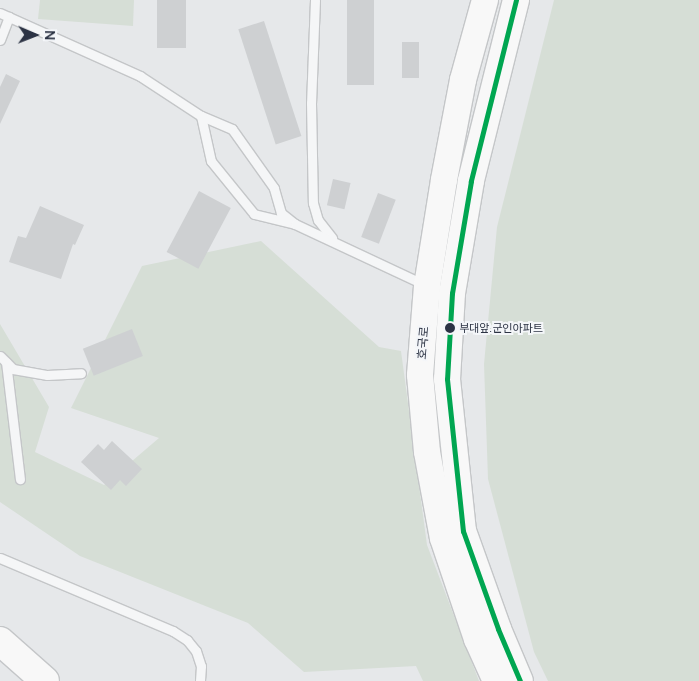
<!DOCTYPE html>
<meta charset="utf-8">
<style>
body{margin:0}
#map{position:relative;width:699px;height:681px;overflow:hidden;background:#e6e8ea;font-family:Manrope,"Noto Sans KR",sans-serif}
div>[style]{position:absolute}
.green>*{inset:0;background:#d6ded6}
.building>*{inset:0;background:#ced0d2;transform-origin:0 0}
.roads{filter:drop-shadow(1px 0 #c4c6c8) drop-shadow(-1px 0 #c4c6c8) drop-shadow(0 1px #c4c6c8) drop-shadow(0 -1px #c4c6c8)}
.lane>*{height:9px;margin:-4.5px;padding:0 4.5px;transform-origin:4.5px;border-radius:4.5px;background:#f5f6f7}
.primary>*{height:26px;margin:-13px;padding:0 13px;transform-origin:13px;border-radius:13px;background:#f8f8f8}
.highway>*{height:28px;margin:-14px;padding:0 14px;transform-origin:14px;border-radius:14px;background:#f8f8f8}
.bus-1>*{height:5px;margin:-2.5px;padding:0 2.5px;transform-origin:2.5px;border-radius:2.5px;background:#00a651}
.dots>*{width:14px;height:14px;translate:-50% -50%;box-sizing:border-box;border:2px solid #f4f6f9;border-radius:50%}
span{translate:-50% -50%;white-space:nowrap;text-align:center;line-height:1.15;-webkit-text-stroke:4px #f4f6f9;paint-order:stroke}
.bus-label{font-size:11px;color:#2c3344}
.left{translate:0 -50%;text-align:left}
.street-label{font-size:12px;color:#2c3344}
.north{position:absolute;left:10px;top:10px;width:50px;height:50px;-webkit-text-stroke:4px #f4f6f9;paint-order:stroke;rotate:91deg;font-size:14px;font-weight:700;line-height:20px;text-align:center;color:#2c3344}
.north::after{content:'';display:block;margin:auto;width:18px;height:22px;background:#2c3344;clip-path:polygon(50% 0,100% 100%,50% 72%,0 100%)}
</style>
<div id="map">
<div class="green">
<i style="clip-path:polygon(40px 0,134px 0,133px 26px,38px 19px)"></i>
<i style="clip-path:polygon(554px 0,699px 0,699px 681px,548px 681px,534px 652px,488px 479px,484px 364px,497px 227px)"></i>
<i style="clip-path:polygon(261px 241px,379px 347px,401px 351px,427px 545px,479px 681px,423px 681px,416px 666px,304px 672px,248px 623px,80px 556px,0 502px,0 324px,49px 407px,35px 452px,104px 485px,159px 438px,71px 408px,142px 266px)"></i>
</div>
<div class="building">
<i style="left:157px;top:0;width:29px;height:48px"></i>
<i style="left:347px;top:0;width:27px;height:85px"></i>
<i style="left:264px;top:21px;width:121px;height:27px;rotate:72deg"></i>
<i style="left:402px;top:42px;width:17px;height:36px"></i>
<i style="clip-path:polygon(6px 74px,20px 81px,0 124px,0 87px)"></i>
<i style="left:333px;top:179px;width:18px;height:27px;rotate:13deg"></i>
<i style="left:199px;top:191px;width:36px;height:69px;rotate:28deg"></i>
<i style="left:378px;top:193px;width:19px;height:47px;rotate:21deg"></i>
<i style="clip-path:polygon(40px 206px,84px 225px,75px 245px,73px 244px,61px 279px,9px 262px,18px 236px,26px 238px)"></i>
<i style="left:132px;top:329px;width:29px;height:53px;rotate:68deg"></i>
<i style="clip-path:polygon(112px 441px,142px 469px,126px 486px,120px 480px,111px 490px,81px 462px,98px 444px,104px 450px)"></i>
</div>
<div class="roads">
<div class="lane">
<i style="left:315px;top:0;width:103px;rotate:92.2deg"></i>
<i style="left:311px;top:103px;width:100px;rotate:88.9deg"></i>
<i style="left:313px;top:203px;width:18px;rotate:74deg"></i>
<i style="left:318px;top:220px;width:23px;rotate:52deg"></i>
<i style="left:0;top:13px;width:154px;rotate:24.2deg"></i>
<i style="left:140px;top:76px;width:73px;rotate:33.3deg"></i>
<i style="left:0;top:40px;width:25px;rotate:-69deg"></i>
<i style="left:295px;top:224px;width:18px;rotate:-142deg"></i>
<i style="left:281px;top:213px;width:26px;rotate:-106deg"></i>
<i style="left:274px;top:188px;width:72px;rotate:-125.4deg"></i>
<i style="left:232px;top:129px;width:34px;rotate:-157deg"></i>
<i style="left:201px;top:116px;width:46px;rotate:77.5deg"></i>
<i style="left:211px;top:161px;width:68px;rotate:50.9deg"></i>
<i style="left:254px;top:214px;width:42px;rotate:13.7deg"></i>
<i style="left:295px;top:224px;width:144px;rotate:25.1deg"></i>
<i style="left:0;top:356px;width:18px;rotate:45deg"></i>
<i style="left:13px;top:369px;width:35px;rotate:10deg"></i>
<i style="left:47px;top:375px;width:34px;rotate:-3deg"></i>
<i style="left:6px;top:362px;width:118px;rotate:83.2deg"></i>
<i style="left:0;top:558px;width:188px;rotate:22.9deg"></i>
<i style="left:173px;top:631px;width:17px;rotate:33deg"></i>
<i style="left:187px;top:640px;width:14px;rotate:51deg"></i>
<i style="left:196px;top:651px;width:16px;rotate:72deg"></i>
<i style="left:201px;top:666px;width:15px;rotate:94deg"></i>
</div>
<div class="primary">
<i style="left:485px;top:0;width:83px;rotate:105.4deg"></i>
<i style="left:463px;top:80px;width:102px;rotate:100.8deg"></i>
<i style="left:444px;top:180px;width:107px;rotate:99.1deg"></i>
<i style="left:427px;top:286px;width:89px;rotate:94.5deg"></i>
<i style="left:420px;top:375px;width:77px;rotate:84.8deg"></i>
<i style="left:427px;top:452px;width:87px;rotate:79.5deg"></i>
<i style="left:443px;top:538px;width:107px;rotate:71.4deg"></i>
<i style="left:477px;top:639px;width:46px;rotate:65.7deg"></i>
<i style="left:516px;top:0;width:187px;rotate:104deg"></i>
<i style="left:471px;top:181px;width:114px;rotate:99.6deg"></i>
<i style="left:452px;top:293px;width:86px;rotate:93.3deg"></i>
<i style="left:447px;top:379px;width:153px;rotate:84deg"></i>
<i style="left:463px;top:531px;width:104px;rotate:70.3deg"></i>
<i style="left:498px;top:629px;width:56px;rotate:67.1deg"></i>
</div>
<div class="highway">
<i style="left:0;top:641px;width:60px;rotate:41.6deg"></i>
</div>
</div>
<div class="bus-1">
<i style="left:516px;top:0;width:187px;rotate:104deg"></i>
<i style="left:471px;top:181px;width:114px;rotate:99.6deg"></i>
<i style="left:452px;top:293px;width:86px;rotate:93.3deg"></i>
<i style="left:447px;top:379px;width:153px;rotate:84deg"></i>
<i style="left:463px;top:531px;width:104px;rotate:70.3deg"></i>
<i style="left:498px;top:629px;width:56px;rotate:67.1deg"></i>
</div>
<div class="dots">
<i style="left:450px;top:328px;background:#2c3344"></i>
</div>
<div class="bus-label">
<span class="left" style="left:459px;top:328px">부대앞.군인아파트</span>
</div>
<div class="street-label">
<span style="left:423px;top:343px;rotate:-85deg">호국로</span>
</div>
<div class="north">N</div>
</div>
